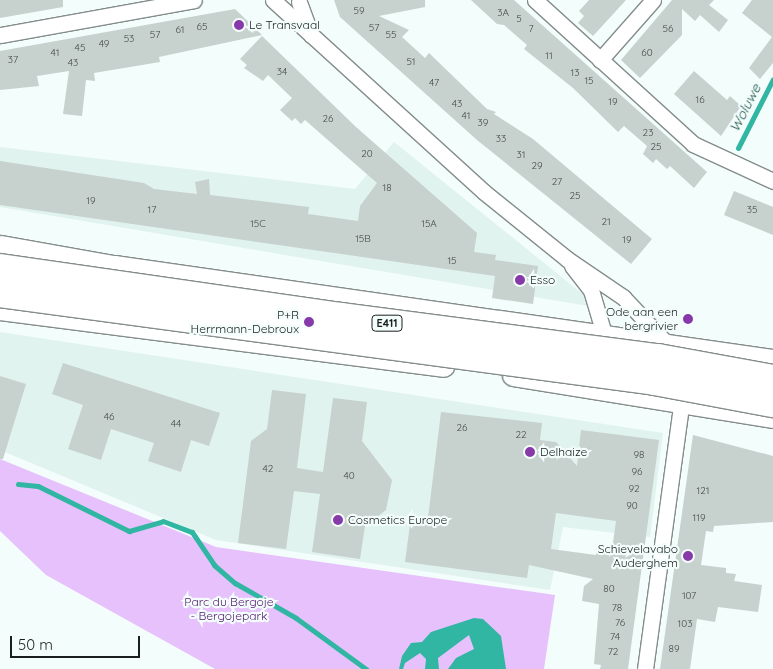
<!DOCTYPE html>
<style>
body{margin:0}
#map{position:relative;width:773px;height:669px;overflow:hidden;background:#f3fdfb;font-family:Quicksand,sans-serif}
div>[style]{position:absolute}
.built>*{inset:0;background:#e0f3ef}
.green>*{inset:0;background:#e7c1fb}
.water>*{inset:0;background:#30b6a2}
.stream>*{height:5px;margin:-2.5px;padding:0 2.5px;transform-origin:2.5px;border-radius:2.5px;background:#30b6a2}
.building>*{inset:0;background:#c7d1ce}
.roads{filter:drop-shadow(1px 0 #848d8b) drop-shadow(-1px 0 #848d8b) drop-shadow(0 1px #848d8b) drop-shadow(0 -1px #848d8b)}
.street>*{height:15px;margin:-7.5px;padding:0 7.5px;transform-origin:7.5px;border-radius:7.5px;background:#fff}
.secondary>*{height:21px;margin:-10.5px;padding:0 10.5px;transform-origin:10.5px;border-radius:10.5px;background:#fff}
.bridges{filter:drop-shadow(1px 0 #848d8b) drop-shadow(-1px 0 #848d8b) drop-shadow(0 1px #848d8b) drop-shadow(0 -1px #848d8b)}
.highway-bridge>*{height:28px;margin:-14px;padding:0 14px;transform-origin:14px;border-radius:14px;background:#fff}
.dots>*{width:14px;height:14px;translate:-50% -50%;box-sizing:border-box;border:2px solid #f3fdfb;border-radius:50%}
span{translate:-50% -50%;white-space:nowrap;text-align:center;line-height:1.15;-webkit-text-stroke:4.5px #f3fdfb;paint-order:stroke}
.number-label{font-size:10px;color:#454b49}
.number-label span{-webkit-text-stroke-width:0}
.shield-label span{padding:1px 4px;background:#f3fdfb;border:1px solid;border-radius:4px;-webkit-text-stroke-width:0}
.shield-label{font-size:11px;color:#1a1e1d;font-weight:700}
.poi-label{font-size:12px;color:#1a1e1d}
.left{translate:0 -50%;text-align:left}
.right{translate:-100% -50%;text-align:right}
.park-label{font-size:12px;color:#54166e}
.water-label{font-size:14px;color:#24594f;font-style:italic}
.scale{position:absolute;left:10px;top:636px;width:130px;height:22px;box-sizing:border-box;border:2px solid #1a1e1d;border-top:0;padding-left:6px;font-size:15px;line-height:18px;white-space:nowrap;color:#1a1e1d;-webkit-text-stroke:4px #f3fdfb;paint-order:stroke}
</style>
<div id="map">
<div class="built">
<i style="clip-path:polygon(394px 142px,600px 308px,0 207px,0 147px,355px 189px)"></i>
<i style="clip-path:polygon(0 332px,663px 433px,650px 537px,563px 527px,550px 590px,216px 540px,0 450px)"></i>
</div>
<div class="green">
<i style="clip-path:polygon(0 459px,216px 547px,555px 595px,544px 669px,215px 669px,46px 575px,0 531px)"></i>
</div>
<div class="water">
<i style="clip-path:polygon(474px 618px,483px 619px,501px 636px,506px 669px,448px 669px,456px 658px,474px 649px,469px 635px,438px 658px,439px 669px,425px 669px,426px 659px,420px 653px,405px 663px,403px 669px,399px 669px,402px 656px,411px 643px,422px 642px,431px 632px)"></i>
</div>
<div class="stream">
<i style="left:738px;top:148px;width:77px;rotate:-63.1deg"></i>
<i style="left:18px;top:484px;width:20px;rotate:6deg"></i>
<i style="left:38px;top:486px;width:102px;rotate:26.3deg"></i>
<i style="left:129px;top:531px;width:35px;rotate:-16deg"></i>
<i style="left:163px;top:521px;width:31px;rotate:21deg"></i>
<i style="left:192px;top:532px;width:40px;rotate:56deg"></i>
<i style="left:214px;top:565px;width:28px;rotate:41deg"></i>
<i style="left:235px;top:583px;width:70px;rotate:29.8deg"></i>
<i style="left:296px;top:618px;width:87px;rotate:36.1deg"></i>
</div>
<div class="building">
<i style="clip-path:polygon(0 0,63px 0,63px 7px,0 18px)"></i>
<i style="clip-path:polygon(334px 0,425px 0,425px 7px,379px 16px,409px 30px,402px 37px,425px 58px,429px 53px,487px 109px,496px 112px,494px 114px,533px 139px,652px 239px,631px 264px,477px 140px,340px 17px)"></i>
<i style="clip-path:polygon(471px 0,514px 0,707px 172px,694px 188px,670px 166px,667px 169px,656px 159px,653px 163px,643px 154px,647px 146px,624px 126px,618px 132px,573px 88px,524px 49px,527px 45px,504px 25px,497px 24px)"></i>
<i style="clip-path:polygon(589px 0,626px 0,593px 36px,578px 23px,584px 16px,579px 11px)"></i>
<i style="clip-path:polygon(672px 0,714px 0,709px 5px,728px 20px,719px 32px,700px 15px,695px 21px,682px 9px,682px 35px,640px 78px,621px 60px)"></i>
<i style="clip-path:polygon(752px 0,773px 0,773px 63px,760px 79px,749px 68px,772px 37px,742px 13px)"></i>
<i style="clip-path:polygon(235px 9px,262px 35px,159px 57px,160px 62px,94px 73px,95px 81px,86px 80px,82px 116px,63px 114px,69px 71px,37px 76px,39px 86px,0 90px,0 51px)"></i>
<i style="clip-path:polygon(262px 36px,356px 127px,477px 233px,474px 252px,496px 255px,495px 260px,538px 266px,533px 304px,492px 298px,495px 276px,0 205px,0 161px,144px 183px,154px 189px,197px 194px,195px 182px,209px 179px,210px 195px,309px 207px,308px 214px,358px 221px,360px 206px,377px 183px,305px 120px,301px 124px,295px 118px,292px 121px,280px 110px,292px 98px,268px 75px,263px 81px,244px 68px,247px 65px,240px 59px)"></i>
<i style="clip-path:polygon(694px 71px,727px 100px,730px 96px,741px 106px,721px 136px,674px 94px)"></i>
<i style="clip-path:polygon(734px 191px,773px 207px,773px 235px,724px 215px)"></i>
<i style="clip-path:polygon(63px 363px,220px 413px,209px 446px,191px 440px,181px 472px,148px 461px,154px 443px,111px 429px,101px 460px,68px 449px,83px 405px,52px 394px)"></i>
<i style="clip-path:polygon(0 376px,26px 384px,3px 459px,0 459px)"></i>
<i style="clip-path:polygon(272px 390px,306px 394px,297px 468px,323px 472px,333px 398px,367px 402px,362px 441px,392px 480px,386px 510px,365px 526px,360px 559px,312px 552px,320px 494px,294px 491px,286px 549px,238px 543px,251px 441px,267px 429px)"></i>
<i style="clip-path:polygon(evenodd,441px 412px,542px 423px,540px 440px,556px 442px,577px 466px,581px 430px,659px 440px,628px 669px,600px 669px,601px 665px,594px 664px,599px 604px,582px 601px,584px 586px,593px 579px,529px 565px,527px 578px,405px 562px,411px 517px,428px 518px,441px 412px,556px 513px,616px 521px,612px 550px,597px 548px,596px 555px,551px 549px,556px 513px)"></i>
<i style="clip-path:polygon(693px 435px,773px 456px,773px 522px,714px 526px,713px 532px,706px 531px,701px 565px,726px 568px,726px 573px,736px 574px,734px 581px,762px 585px,758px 612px,718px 607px,715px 622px,697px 619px,690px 669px,660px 669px)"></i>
</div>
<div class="roads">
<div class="street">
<i style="left:273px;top:0;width:285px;rotate:42.3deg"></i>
<i style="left:484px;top:192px;width:107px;rotate:38.9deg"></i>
<i style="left:567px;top:259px;width:68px;rotate:34.2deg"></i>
<i style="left:623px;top:297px;width:64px;rotate:46.9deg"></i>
<i style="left:535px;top:0;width:214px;rotate:42.3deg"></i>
<i style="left:693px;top:144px;width:88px;rotate:24.8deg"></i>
<i style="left:299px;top:2px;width:35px;rotate:70deg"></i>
<i style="left:0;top:35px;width:197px;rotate:-10.2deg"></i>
<i style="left:600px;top:60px;width:80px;rotate:-48.5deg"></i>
<i style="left:572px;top:266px;width:31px;rotate:52deg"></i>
<i style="left:591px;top:290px;width:46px;rotate:73.5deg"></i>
<i style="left:645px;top:669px;width:272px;rotate:-82.2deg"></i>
</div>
<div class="secondary">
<i style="left:0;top:246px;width:116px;rotate:10deg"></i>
<i style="left:114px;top:266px;width:666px;rotate:8.12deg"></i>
<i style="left:0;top:309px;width:447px;rotate:7.3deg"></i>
<i style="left:513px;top:375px;width:263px;rotate:9.2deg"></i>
</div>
</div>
<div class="bridges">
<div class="highway-bridge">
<i style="left:0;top:268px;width:345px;rotate:8.2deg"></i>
<i style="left:341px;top:317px;width:320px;rotate:7.4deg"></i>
<i style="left:658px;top:358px;width:117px;rotate:10.3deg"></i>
<i style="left:0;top:293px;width:661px;rotate:7.65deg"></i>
<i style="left:655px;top:381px;width:120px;rotate:10.6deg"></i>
</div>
</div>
<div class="dots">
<i style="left:239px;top:25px;background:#8739aa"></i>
<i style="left:520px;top:280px;background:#8739aa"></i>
<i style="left:688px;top:319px;background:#8739aa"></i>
<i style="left:309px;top:322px;background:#8739aa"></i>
<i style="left:530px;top:452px;background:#8739aa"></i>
<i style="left:338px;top:520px;background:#8739aa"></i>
<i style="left:688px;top:556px;background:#8739aa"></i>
</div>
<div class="number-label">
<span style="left:359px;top:11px">59</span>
<span style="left:503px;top:13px">3A</span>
<span style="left:519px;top:19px">5</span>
<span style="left:202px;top:27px">65</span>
<span style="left:374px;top:28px">57</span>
<span style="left:531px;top:29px">7</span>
<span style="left:668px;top:29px">56</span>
<span style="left:180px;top:30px">61</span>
<span style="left:155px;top:35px">57</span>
<span style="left:391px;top:35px">55</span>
<span style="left:129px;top:39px">53</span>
<span style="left:104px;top:44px">49</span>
<span style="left:80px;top:48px">45</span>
<span style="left:55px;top:53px">41</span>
<span style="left:647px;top:53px">60</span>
<span style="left:549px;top:56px">11</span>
<span style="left:13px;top:60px">37</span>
<span style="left:411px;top:62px">51</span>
<span style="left:73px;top:63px">43</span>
<span style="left:282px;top:72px">34</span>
<span style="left:575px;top:73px">13</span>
<span style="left:589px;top:81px">15</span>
<span style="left:434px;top:83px">47</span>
<span style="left:700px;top:100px">16</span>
<span style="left:613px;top:102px">19</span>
<span style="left:457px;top:104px">43</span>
<span style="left:466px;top:116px">41</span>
<span style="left:328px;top:119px">26</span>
<span style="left:483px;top:123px">39</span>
<span style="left:648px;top:133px">23</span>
<span style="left:501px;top:139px">33</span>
<span style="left:656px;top:147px">25</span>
<span style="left:367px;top:154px">20</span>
<span style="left:521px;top:155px">31</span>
<span style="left:537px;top:166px">29</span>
<span style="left:557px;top:182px">27</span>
<span style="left:387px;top:188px">18</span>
<span style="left:575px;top:196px">25</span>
<span style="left:91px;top:201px">19</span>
<span style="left:152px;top:210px">17</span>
<span style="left:752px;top:210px">35</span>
<span style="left:606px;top:222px">21</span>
<span style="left:258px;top:224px">15C</span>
<span style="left:429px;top:224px">15A</span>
<span style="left:363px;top:239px">15B</span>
<span style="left:627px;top:240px">19</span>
<span style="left:452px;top:261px">15</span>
<span style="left:109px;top:417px">46</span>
<span style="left:176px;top:424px">44</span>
<span style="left:462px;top:428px">26</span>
<span style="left:521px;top:435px">22</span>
<span style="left:639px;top:455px">98</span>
<span style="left:268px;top:469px">42</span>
<span style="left:637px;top:472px">96</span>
<span style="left:349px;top:476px">40</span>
<span style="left:634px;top:489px">92</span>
<span style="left:703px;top:491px">121</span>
<span style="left:632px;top:506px">90</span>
<span style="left:699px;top:518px">119</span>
<span style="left:609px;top:589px">80</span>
<span style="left:689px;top:596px">107</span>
<span style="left:617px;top:608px">78</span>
<span style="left:620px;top:623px">76</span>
<span style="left:685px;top:624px">103</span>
<span style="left:615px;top:637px">74</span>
<span style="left:674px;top:649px">89</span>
<span style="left:613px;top:652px">72</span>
</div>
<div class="shield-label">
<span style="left:387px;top:323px">E411</span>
</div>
<div class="poi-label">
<span class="left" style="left:249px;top:25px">Le Transvaal</span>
<span class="left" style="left:530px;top:280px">Esso</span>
<span class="right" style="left:678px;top:319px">Ode aan een<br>bergrivier</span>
<span class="right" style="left:299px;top:322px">P+R<br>Herrmann-Debroux</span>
<span class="left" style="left:540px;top:452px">Delhaize</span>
<span class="left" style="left:348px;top:520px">Cosmetics Europe</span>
<span class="right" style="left:678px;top:556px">Schievelavabo<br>Auderghem</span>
</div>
<div class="park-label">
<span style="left:229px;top:609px">Parc du Bergoje<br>- Bergojepark</span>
</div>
<div class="water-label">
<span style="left:745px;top:108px;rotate:-63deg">Woluwe</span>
</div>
<div class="scale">50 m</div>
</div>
